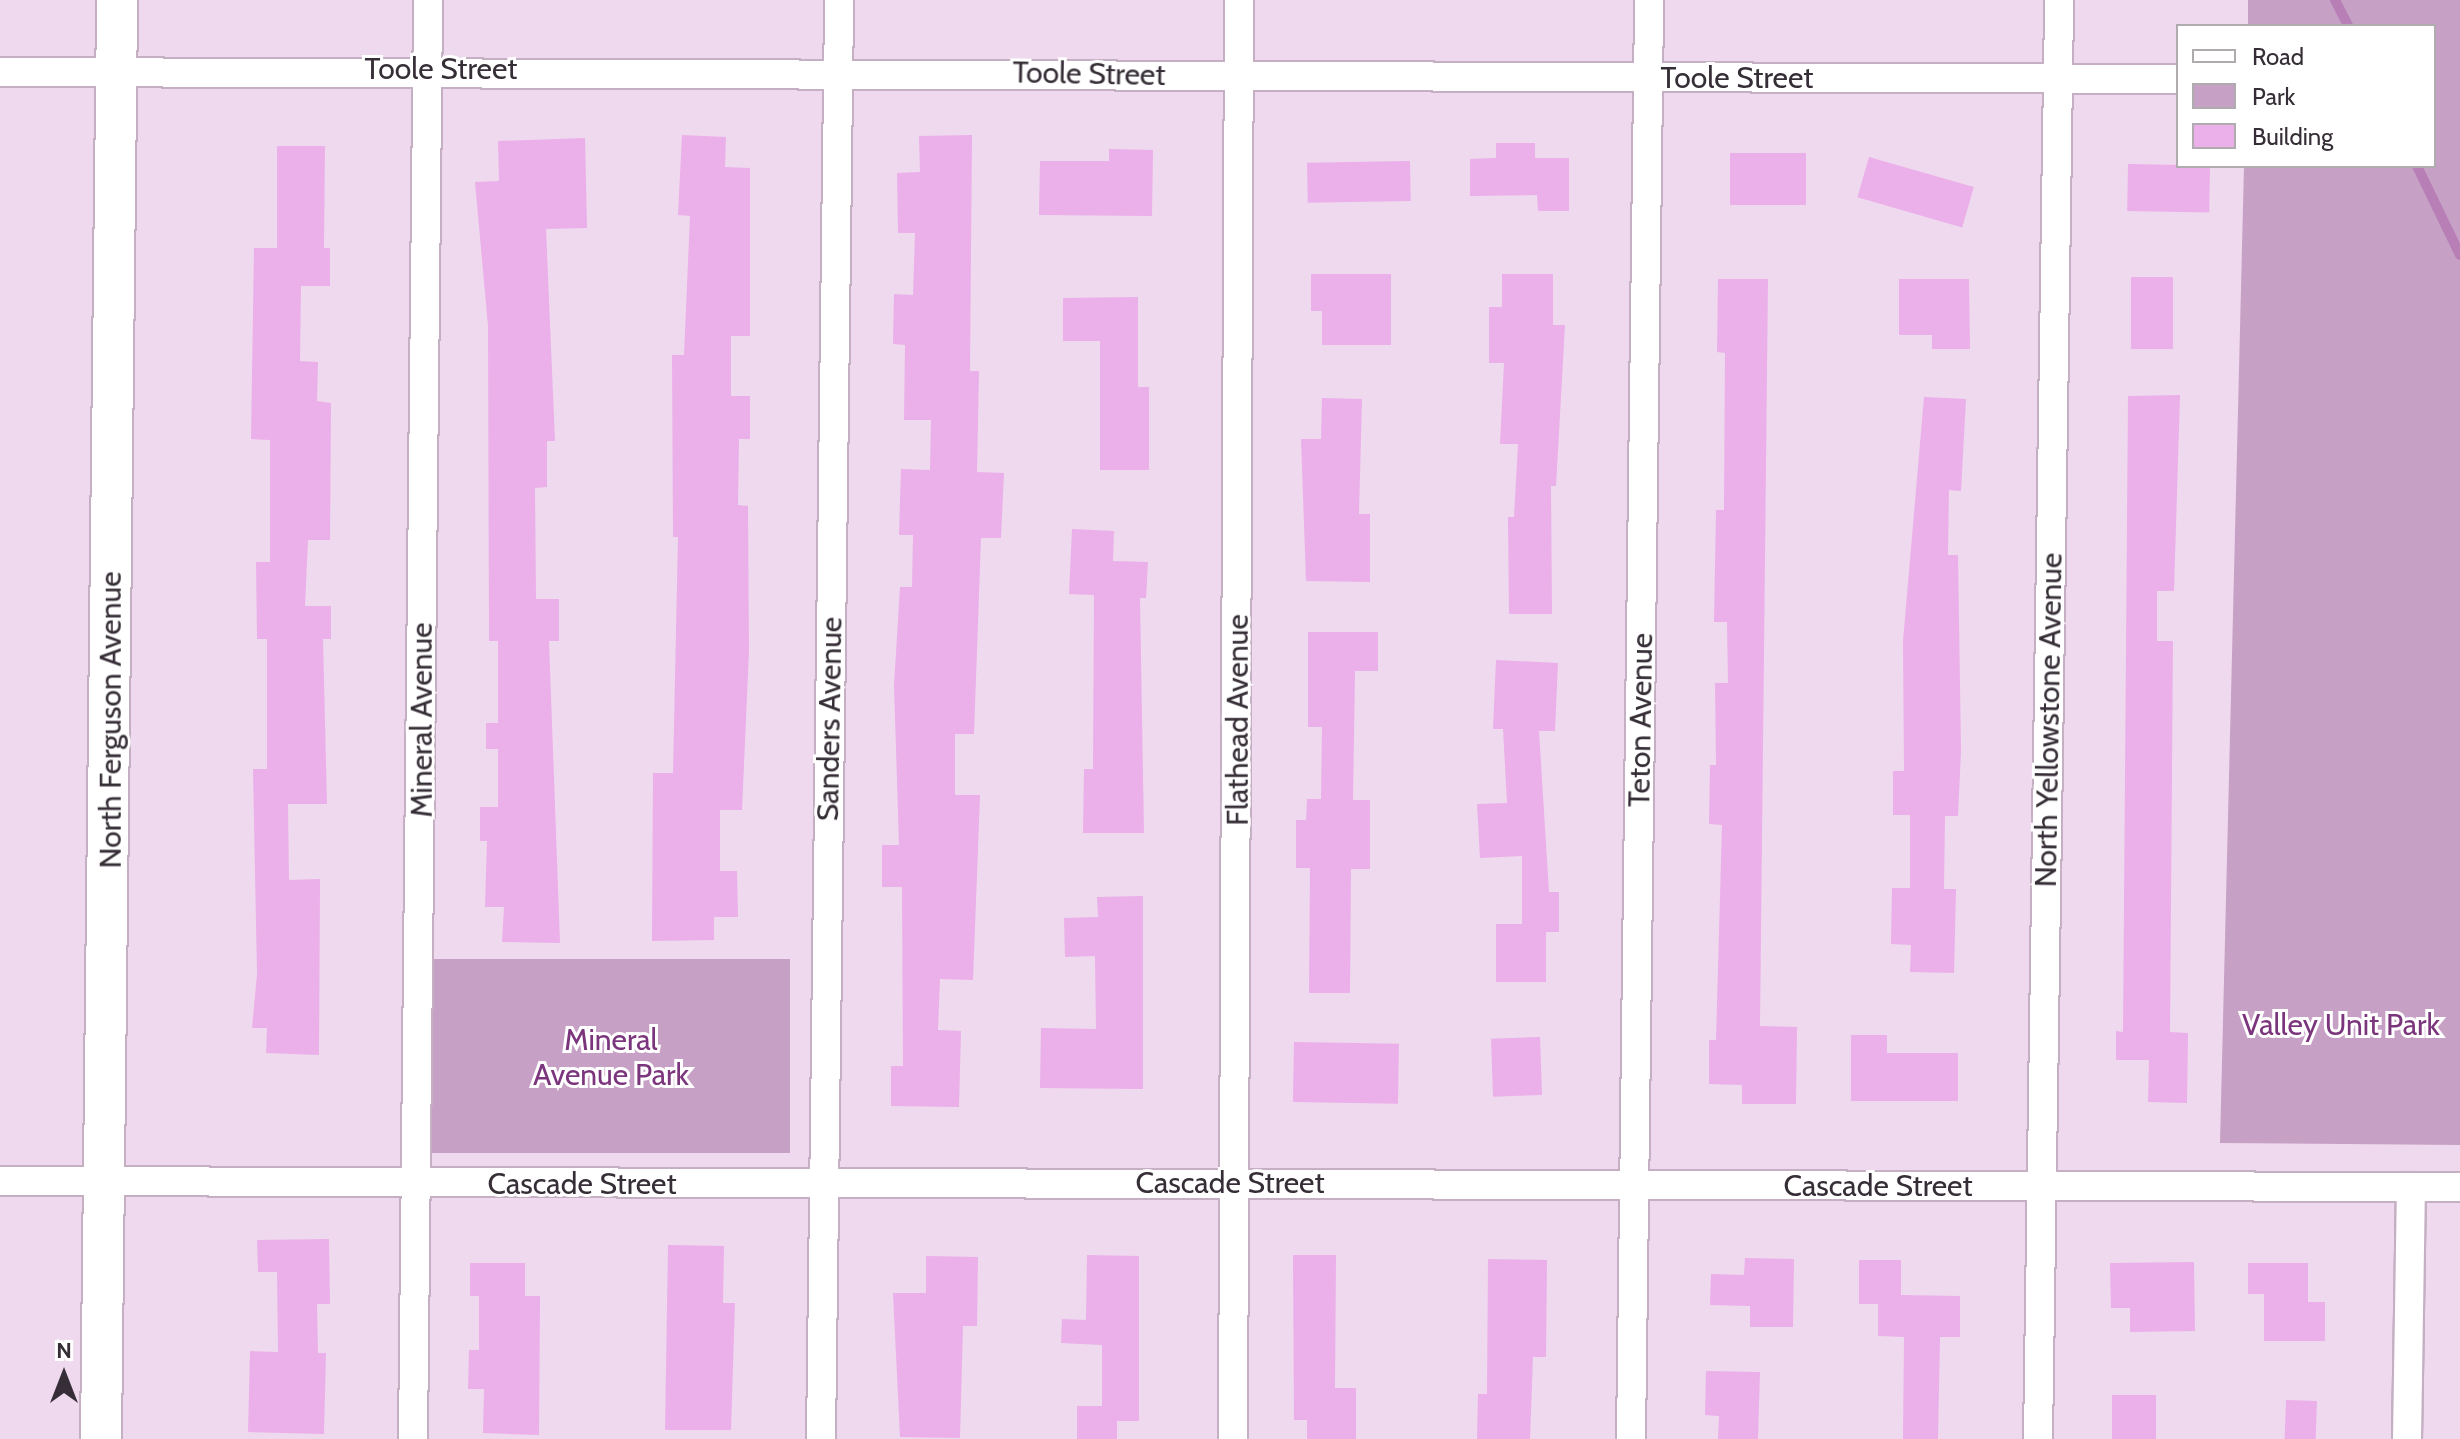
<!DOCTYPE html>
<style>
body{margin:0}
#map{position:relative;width:2460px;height:1439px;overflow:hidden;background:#efd9ee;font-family:Cabin,sans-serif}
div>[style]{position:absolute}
.green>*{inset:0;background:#c6a1c5;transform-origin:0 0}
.stream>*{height:10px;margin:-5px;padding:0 5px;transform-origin:5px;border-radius:5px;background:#b87fb7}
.building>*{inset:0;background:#ebafea;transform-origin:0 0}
.roads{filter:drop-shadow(2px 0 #c4afc3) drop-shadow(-2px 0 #c4afc3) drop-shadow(0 2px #c4afc3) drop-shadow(0 -2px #c4afc3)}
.street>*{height:28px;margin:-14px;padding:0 14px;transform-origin:14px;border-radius:14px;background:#fff}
.secondary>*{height:40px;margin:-20px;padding:0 20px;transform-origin:20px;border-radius:20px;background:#fff}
span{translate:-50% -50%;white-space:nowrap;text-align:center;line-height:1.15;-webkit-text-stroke:6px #fff;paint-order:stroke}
.street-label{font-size:30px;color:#362e36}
.park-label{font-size:30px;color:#7b357c}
.legend{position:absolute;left:2176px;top:24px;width:260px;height:144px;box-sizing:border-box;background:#fff;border:2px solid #afabaf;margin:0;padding:10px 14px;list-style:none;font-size:24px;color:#362e36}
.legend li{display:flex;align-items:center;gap:16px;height:40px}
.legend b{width:40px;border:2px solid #afabaf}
.north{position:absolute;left:24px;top:1335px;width:80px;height:80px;-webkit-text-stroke:6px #fff;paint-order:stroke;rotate:0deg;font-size:22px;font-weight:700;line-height:32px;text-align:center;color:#362e36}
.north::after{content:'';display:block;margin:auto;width:28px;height:36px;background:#362e36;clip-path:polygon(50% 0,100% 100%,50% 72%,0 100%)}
</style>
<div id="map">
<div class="green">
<i style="clip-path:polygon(2248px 0,2460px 0,2460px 1145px,2220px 1143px,2244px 166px,2434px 166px,2434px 26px,2248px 26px)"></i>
<i style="left:790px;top:959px;width:194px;height:359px;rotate:90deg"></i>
</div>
<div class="stream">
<i style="left:2335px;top:0;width:29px;rotate:63deg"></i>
<i style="left:2417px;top:166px;width:99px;rotate:64.2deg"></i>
</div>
<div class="building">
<i style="clip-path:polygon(682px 135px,726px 137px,725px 167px,750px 168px,750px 336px,731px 336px,731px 396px,750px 396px,750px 439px,739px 439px,738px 505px,748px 506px,749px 651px,742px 810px,720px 810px,720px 871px,737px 871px,738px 917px,714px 917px,714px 940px,652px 941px,653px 773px,673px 773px,678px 537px,673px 537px,672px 355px,684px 355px,690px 216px,678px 215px)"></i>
<i style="clip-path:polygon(972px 135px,970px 371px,979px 371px,977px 472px,1004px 473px,1001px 538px,981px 538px,974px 734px,955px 734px,955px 795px,980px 795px,973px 980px,940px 979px,938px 1030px,961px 1031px,959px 1107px,891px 1106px,891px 1066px,903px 1066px,902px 887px,882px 887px,882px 845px,899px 845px,894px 685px,900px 587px,912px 587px,913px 535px,899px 535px,901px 469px,930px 470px,931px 420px,904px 420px,905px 345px,893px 344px,894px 294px,913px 295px,915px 233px,898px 233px,897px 173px,920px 172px,919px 136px)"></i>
<i style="clip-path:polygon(585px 138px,587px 228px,546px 229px,555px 441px,547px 441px,547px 487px,535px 488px,536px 599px,559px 599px,559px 641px,549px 641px,560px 943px,502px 942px,504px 907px,485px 907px,487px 841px,480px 841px,480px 807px,498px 807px,498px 749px,486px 749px,486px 723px,498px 723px,498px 641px,489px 641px,488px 326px,475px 182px,499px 181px,498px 141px)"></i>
<i style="clip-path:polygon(1496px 143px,1535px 143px,1535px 158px,1569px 158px,1569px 211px,1538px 211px,1537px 195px,1470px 196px,1470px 159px,1496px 158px)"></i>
<i style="clip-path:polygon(277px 146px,325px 146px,324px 248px,330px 248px,330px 286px,301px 286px,300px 361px,318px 362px,317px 401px,331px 403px,330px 540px,308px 540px,305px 606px,331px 606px,331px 639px,323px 639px,327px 804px,288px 804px,289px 880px,320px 879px,319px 1055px,266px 1053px,267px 1028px,252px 1028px,257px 974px,253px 769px,267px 769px,267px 639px,257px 639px,256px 562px,270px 562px,270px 440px,251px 439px,254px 248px,277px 248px)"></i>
<i style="clip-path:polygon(1109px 149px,1153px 150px,1152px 216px,1039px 215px,1040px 161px,1109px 161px)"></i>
<i style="left:1730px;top:153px;width:76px;height:52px"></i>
<i style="left:1869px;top:157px;width:109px;height:42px;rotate:16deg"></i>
<i style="left:1410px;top:161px;width:40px;height:103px;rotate:89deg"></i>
<i style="left:2128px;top:164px;width:82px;height:47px;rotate:1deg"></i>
<i style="clip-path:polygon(1311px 274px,1391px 274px,1391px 345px,1322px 345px,1322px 311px,1311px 311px)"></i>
<i style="clip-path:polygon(1502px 274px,1553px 274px,1553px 325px,1565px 325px,1556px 486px,1551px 486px,1552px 614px,1509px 614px,1508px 517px,1514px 517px,1518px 444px,1500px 444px,1504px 363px,1489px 363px,1489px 307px,1502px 307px)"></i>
<i style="left:2173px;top:277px;width:72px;height:42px;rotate:90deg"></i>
<i style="clip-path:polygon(1718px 279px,1768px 279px,1760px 1026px,1797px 1027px,1796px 1104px,1742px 1104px,1742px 1085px,1709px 1084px,1709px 1040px,1716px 1040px,1722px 825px,1709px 824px,1710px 765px,1716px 765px,1715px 683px,1728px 683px,1727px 622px,1714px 622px,1716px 510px,1724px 510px,1725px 353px,1717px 352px)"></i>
<i style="clip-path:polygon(1899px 279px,1969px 279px,1970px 349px,1932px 349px,1932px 335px,1899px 335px)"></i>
<i style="clip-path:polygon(1138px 297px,1138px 387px,1149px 387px,1149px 470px,1100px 470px,1100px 341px,1063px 341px,1063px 298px)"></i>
<i style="clip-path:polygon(2180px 395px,2174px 591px,2157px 591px,2157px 641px,2173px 641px,2170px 1032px,2188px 1033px,2187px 1103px,2148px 1102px,2149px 1060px,2116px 1060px,2116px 1031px,2123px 1032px,2128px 396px)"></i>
<i style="clip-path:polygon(1924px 397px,1966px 399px,1961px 491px,1949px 490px,1948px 555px,1958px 555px,1961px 751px,1958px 816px,1945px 816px,1944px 889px,1956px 889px,1954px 973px,1910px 972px,1911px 945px,1891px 944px,1892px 888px,1910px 888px,1910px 815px,1893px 815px,1893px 771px,1904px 771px,1903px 641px)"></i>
<i style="clip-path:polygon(1322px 398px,1362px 399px,1359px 514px,1370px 514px,1370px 582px,1306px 581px,1301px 439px,1321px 439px)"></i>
<i style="clip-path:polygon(1072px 529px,1114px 531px,1113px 561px,1148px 562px,1146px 598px,1140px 598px,1144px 833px,1083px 833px,1084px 769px,1093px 769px,1094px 595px,1069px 594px)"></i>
<i style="clip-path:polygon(1308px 632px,1378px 632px,1378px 671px,1355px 671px,1353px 800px,1370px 800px,1370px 869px,1351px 869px,1350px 993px,1309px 993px,1310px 868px,1296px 868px,1296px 820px,1306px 820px,1307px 799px,1321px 799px,1322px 727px,1308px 727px)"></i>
<i style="clip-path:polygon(1496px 660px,1558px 663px,1555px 731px,1539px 731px,1549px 892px,1559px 892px,1559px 932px,1546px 932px,1546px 982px,1496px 982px,1496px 924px,1522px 924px,1522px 856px,1480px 858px,1477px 804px,1507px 803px,1503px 729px,1493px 729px)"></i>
<i style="clip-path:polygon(1143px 896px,1143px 1089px,1040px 1088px,1041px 1028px,1096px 1029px,1095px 956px,1065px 957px,1064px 918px,1098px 917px,1097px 897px)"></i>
<i style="clip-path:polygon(1851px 1035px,1887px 1035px,1887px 1053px,1958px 1053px,1958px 1101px,1851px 1101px)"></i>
<i style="left:1540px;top:1037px;width:58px;height:49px;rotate:88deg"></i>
<i style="left:1294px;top:1042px;width:105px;height:60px;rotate:1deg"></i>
<i style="clip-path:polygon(329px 1239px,330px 1304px,317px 1304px,318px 1353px,326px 1353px,324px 1434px,248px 1432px,250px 1351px,278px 1352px,277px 1272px,258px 1272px,257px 1240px)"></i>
<i style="clip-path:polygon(668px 1245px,724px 1246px,723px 1303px,735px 1303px,731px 1430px,665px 1430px)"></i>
<i style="clip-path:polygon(1087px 1255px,1139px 1256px,1139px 1421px,1117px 1421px,1117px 1439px,1077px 1439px,1077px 1406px,1102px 1406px,1102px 1345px,1061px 1343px,1062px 1319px,1086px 1320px)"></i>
<i style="clip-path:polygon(1293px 1255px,1336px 1255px,1335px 1388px,1356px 1388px,1356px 1439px,1307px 1439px,1307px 1420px,1294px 1420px)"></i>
<i style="clip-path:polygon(926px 1256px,978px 1257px,977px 1326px,963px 1326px,960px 1438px,900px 1437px,893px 1293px,926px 1293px)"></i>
<i style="clip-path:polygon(1745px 1258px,1794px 1259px,1793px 1327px,1750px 1327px,1750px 1306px,1710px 1305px,1711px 1274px,1744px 1275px)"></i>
<i style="clip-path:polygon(1488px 1259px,1547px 1260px,1546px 1357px,1533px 1357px,1530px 1439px,1477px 1439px,1478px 1394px,1487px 1394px)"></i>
<i style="clip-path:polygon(1859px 1260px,1901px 1260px,1901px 1295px,1960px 1296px,1960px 1337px,1940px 1337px,1938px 1439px,1903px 1439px,1904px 1337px,1878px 1336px,1878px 1304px,1859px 1304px)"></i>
<i style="clip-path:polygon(2194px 1262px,2195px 1331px,2130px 1332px,2130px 1308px,2111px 1308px,2110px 1263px)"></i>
<i style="clip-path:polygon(470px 1263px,525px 1263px,525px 1296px,540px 1296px,539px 1435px,483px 1433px,484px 1389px,468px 1389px,469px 1350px,479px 1350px,479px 1296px,470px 1296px)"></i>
<i style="clip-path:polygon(2248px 1263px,2308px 1263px,2308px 1302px,2325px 1302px,2325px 1341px,2264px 1341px,2264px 1294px,2248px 1294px)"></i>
<i style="clip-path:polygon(1706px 1371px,1760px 1372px,1758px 1439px,1718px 1439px,1719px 1416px,1705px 1415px)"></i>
<i style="left:2156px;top:1395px;width:44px;height:44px;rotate:90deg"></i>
<i style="left:2286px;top:1400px;width:31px;height:39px;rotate:2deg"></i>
</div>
<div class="roads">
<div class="street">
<i style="left:0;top:72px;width:2178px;rotate:0.18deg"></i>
<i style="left:0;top:1181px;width:2460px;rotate:0.14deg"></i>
<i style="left:413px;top:1439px;width:1439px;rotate:-89.4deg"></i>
<i style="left:821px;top:1439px;width:1439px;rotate:-89.28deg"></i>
<i style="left:1233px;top:1439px;width:1439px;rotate:-89.76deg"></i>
<i style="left:1631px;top:1439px;width:1439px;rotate:-89.28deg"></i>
<i style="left:2038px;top:1439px;width:1439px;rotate:-89.16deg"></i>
<i style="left:2407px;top:1439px;width:252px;rotate:-89.1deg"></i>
</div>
<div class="secondary">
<i style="left:101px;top:1439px;width:1439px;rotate:-89.36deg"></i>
</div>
</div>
<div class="street-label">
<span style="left:441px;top:69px">Toole Street</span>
<span style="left:1089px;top:74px;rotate:1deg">Toole Street</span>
<span style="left:1737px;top:78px">Toole Street</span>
<span style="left:830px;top:719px;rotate:-89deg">Sanders Avenue</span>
<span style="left:111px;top:720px;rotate:-90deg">North Ferguson Avenue</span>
<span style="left:422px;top:720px;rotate:-90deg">Mineral Avenue</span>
<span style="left:1238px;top:720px;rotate:-90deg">Flathead Avenue</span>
<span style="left:1641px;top:720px;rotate:-89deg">Teton Avenue</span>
<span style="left:2049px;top:720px;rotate:-89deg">North Yellowstone Avenue</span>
<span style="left:1230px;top:1183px">Cascade Street</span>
<span style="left:582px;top:1184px">Cascade Street</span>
<span style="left:1878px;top:1186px">Cascade Street</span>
</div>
<div class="park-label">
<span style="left:2341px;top:1025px">Valley Unit Park</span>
<span style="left:611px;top:1057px">Mineral<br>Avenue Park</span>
</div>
<ul class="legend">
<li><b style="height:10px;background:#fff"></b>Road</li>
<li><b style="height:22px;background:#c6a1c5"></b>Park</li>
<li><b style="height:22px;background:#ebafea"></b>Building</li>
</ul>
<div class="north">N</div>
</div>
